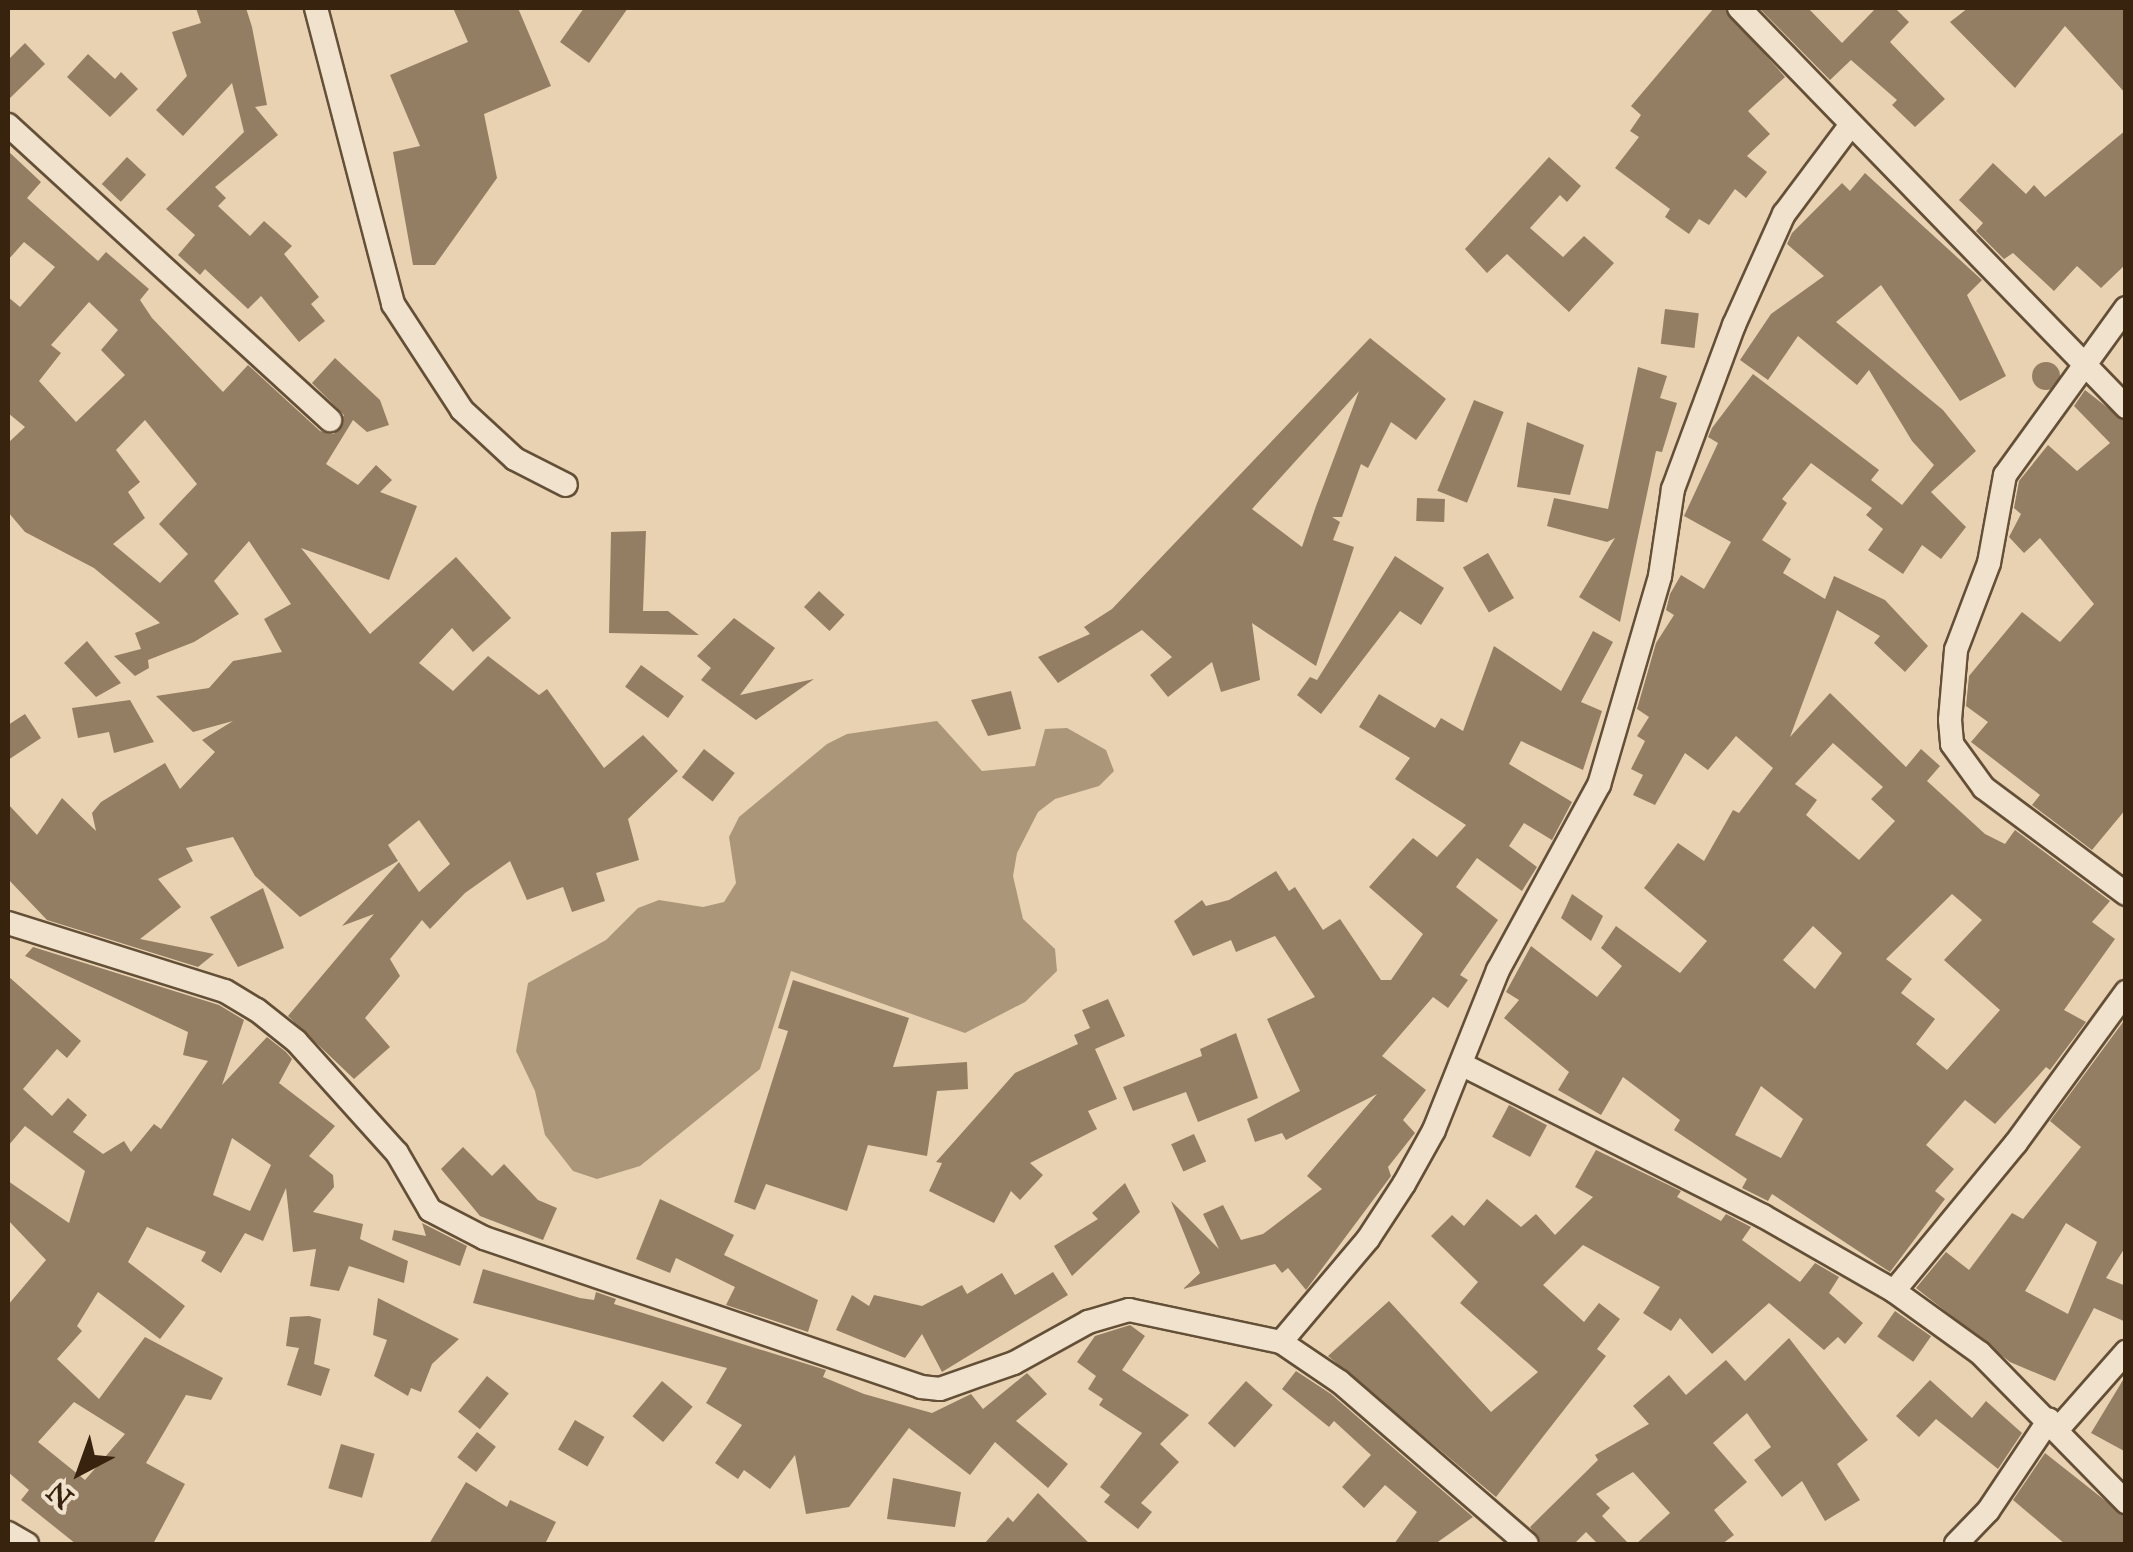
<!DOCTYPE html>
<style>
body{margin:0}
#map{position:relative;width:2133px;height:1552px;overflow:hidden;background:#e8d2b2;font-family:"IM FELL Great Primer",serif}
div>[style]{position:absolute}
.water>*{inset:0;background:#ac967a}
.building>*{inset:0;background:#947e63;transform-origin:0 0}
.round{border-radius:50%}
.roads{filter:drop-shadow(2px 0 #644f37) drop-shadow(-2px 0 #644f37) drop-shadow(0 2px #644f37) drop-shadow(0 -2px #644f37)}
.minor>*{height:22px;margin:-11px;padding:0 11px;transform-origin:11px;border-radius:11px;background:#f0e2cd}
span{translate:-50% -50%;white-space:nowrap;text-align:center;line-height:1.15;-webkit-text-stroke:9px #f0e2cd;paint-order:stroke}
.frame{position:absolute;inset:0;border:10px solid #38230e;pointer-events:none}
.north{position:absolute;left:30px;top:1422px;width:100px;height:100px;-webkit-text-stroke:8px #f0e2cd;paint-order:stroke;rotate:221deg;font-size:28px;font-weight:700;line-height:40px;text-align:center;color:#38230e}
.north::after{content:'';display:block;margin:auto;width:35px;height:45px;background:#38230e;clip-path:polygon(50% 0,100% 100%,50% 72%,0 100%)}
</style>
<div id="map">
<div class="water">
<i style="clip-path:polygon(937px 721px,982px 771px,1035px 766px,1045px 729px,1067px 728px,1106px 750px,1114px 771px,1099px 786px,1055px 799px,1038px 812px,1017px 853px,1013px 876px,1023px 919px,1055px 949px,1057px 971px,1025px 1002px,965px 1033px,791px 971px,760px 1069px,640px 1166px,597px 1179px,573px 1171px,545px 1135px,535px 1091px,516px 1051px,528px 983px,606px 940px,638px 908px,659px 900px,703px 907px,724px 902px,736px 883px,729px 837px,739px 817px,827px 744px,847px 734px)"></i>
</div>
<div class="building">
<i style="clip-path:polygon(196px 8px,246px 8px,252px 27px,267px 105px,255px 107px,278px 135px,215px 187px,226px 198px,218px 206px,250px 236px,264px 221px,292px 246px,284px 254px,319px 297px,311px 304px,325px 321px,299px 342px,261px 296px,248px 309px,205px 269px,200px 275px,178px 255px,195px 235px,166px 209px,244px 132px,232px 83px,183px 136px,156px 110px,187px 76px,172px 32px,201px 23px)"></i>
<i style="clip-path:polygon(453px 8px,518px 8px,551px 86px,484px 114px,497px 178px,435px 265px,413px 265px,393px 152px,420px 146px,390px 75px,468px 42px)"></i>
<i style="clip-path:polygon(584px 8px,628px 8px,589px 63px,560px 42px)"></i>
<i style="clip-path:polygon(1714px 8px,1724px 8px,1785px 77px,1748px 111px,1770px 134px,1747px 156px,1767px 172px,1746px 198px,1735px 189px,1709px 225px,1699px 219px,1689px 234px,1665px 217px,1670px 209px,1615px 168px,1639px 137px,1630px 131px,1641px 115px,1631px 106px)"></i>
<i style="clip-path:polygon(1759px 8px,1808px 8px,1842px 43px,1876px 8px,1895px 8px,1909px 22px,1890px 42px,1945px 99px,1915px 127px,1892px 105px,1897px 100px,1851px 60px,1830px 80px)"></i>
<i style="clip-path:polygon(1968px 8px,2126px 8px,2126px 94px,2065px 26px,2015px 88px,1950px 22px)"></i>
<i style="clip-path:polygon(25px 43px,45px 64px,8px 100px,8px 60px)"></i>
<i style="clip-path:polygon(88px 54px,115px 79px,121px 72px,138px 89px,110px 117px,67px 77px)"></i>
<i style="clip-path:polygon(2126px 130px,2126px 264px,2101px 288px,2077px 266px,2054px 291px,2013px 253px,2004px 259px,1976px 231px,1983px 223px,1959px 200px,1993px 163px,2026px 194px,2034px 185px,2045px 197px)"></i>
<i style="clip-path:polygon(evenodd,8px 151px,41px 182px,27px 198px,98px 261px,106px 252px,149px 289px,140px 300px,152px 318px,223px 392px,248px 365px,320px 431px,334px 434px,344px 415px,312px 383px,335px 358px,380px 400px,389px 425px,367px 432px,353px 420px,326px 464px,358px 485px,376px 465px,392px 480px,380px 492px,417px 506px,389px 580px,301px 548px,370px 634px,456px 557px,511px 618px,473px 652px,452px 628px,419px 663px,453px 691px,488px 656px,539px 695px,547px 689px,604px 768px,643px 735px,678px 771px,628px 819px,639px 860px,596px 873px,605px 901px,572px 912px,563px 887px,527px 900px,510px 861px,465px 893px,430px 929px,422px 920px,390px 959px,400px 976px,365px 1018px,390px 1047px,354px 1079px,288px 1016px,374px 914px,342px 926px,399px 862px,419px 892px,450px 864px,419px 820px,388px 845px,398px 861px,300px 917px,255px 876px,233px 837px,186px 848px,193px 861px,158px 879px,181px 907px,140px 939px,214px 954px,198px 967px,47px 920px,8px 879px,8px 804px,37px 835px,62px 798px,96px 831px,92px 813px,101px 802px,165px 763px,180px 789px,215px 752px,202px 740px,233px 721px,193px 732px,156px 696px,209px 688px,233px 661px,282px 652px,264px 619px,291px 604px,249px 541px,214px 581px,239px 614px,194px 642px,148px 660px,149px 668px,135px 676px,114px 656px,141px 649px,135px 633px,160px 623px,94px 568px,25px 532px,8px 512px,8px 443px,25px 427px,8px 413px,8px 297px,20px 307px,55px 267px,24px 242px,8px 260px,8px 151px,89px 302px,118px 330px,101px 350px,125px 375px,76px 422px,39px 381px,61px 353px,51px 345px,89px 302px,8px 151px,145px 420px,197px 484px,159px 524px,188px 554px,160px 583px,113px 544px,145px 518px,128px 492px,140px 482px,116px 450px,145px 420px)"></i>
<i style="left:127px;top:157px;width:26px;height:37px;rotate:43deg"></i>
<i style="clip-path:polygon(1549px 157px,1581px 186px,1567px 202px,1560px 195px,1530px 228px,1563px 257px,1584px 236px,1614px 263px,1569px 312px,1507px 254px,1487px 273px,1465px 249px)"></i>
<i style="clip-path:polygon(evenodd,1865px 173px,1982px 280px,1967px 295px,2006px 376px,1960px 401px,1881px 285px,1836px 322px,1943px 410px,1976px 451px,1931px 492px,1966px 527px,1941px 559px,1922px 545px,1903px 574px,1868px 550px,1883px 529px,1866px 515px,1872px 508px,1811px 463px,1782px 499px,1787px 503px,1762px 540px,1791px 559px,1783px 573px,1825px 599px,1834px 576px,1885px 600px,1928px 646px,1905px 672px,1874px 643px,1880px 636px,1837px 610px,1790px 737px,1830px 693px,1906px 767px,1921px 749px,1940px 766px,1927px 781px,1985px 834px,2005px 844px,2015px 830px,2110px 901px,2092px 922px,2115px 939px,2064px 1010px,2086px 1022px,2050px 1070px,2046px 1067px,1995px 1124px,1965px 1100px,1926px 1145px,1954px 1169px,1935px 1191px,1945px 1199px,1890px 1272px,1772px 1194px,1768px 1201px,1742px 1188px,1747px 1179px,1674px 1130px,1680px 1120px,1623px 1077px,1601px 1115px,1558px 1090px,1569px 1072px,1504px 1018px,1519px 1000px,1506px 992px,1531px 946px,1597px 997px,1622px 966px,1601px 948px,1616px 926px,1680px 973px,1707px 941px,1644px 888px,1678px 843px,1704px 861px,1733px 810px,1739px 813px,1773px 768px,1736px 736px,1708px 770px,1685px 753px,1655px 805px,1633px 795px,1643px 775px,1631px 769px,1645px 741px,1637px 736px,1649px 717px,1637px 709px,1656px 643px,1674px 615px,1666px 610px,1670px 594px,1681px 575px,1704px 589px,1731px 542px,1684px 516px,1718px 443px,1708px 437px,1712px 428px,1753px 374px,1879px 470px,1871px 480px,1902px 505px,1934px 465px,1912px 441px,1869px 370px,1857px 385px,1798px 336px,1768px 380px,1740px 360px,1771px 314px,1824px 276px,1787px 244px,1792px 233px,1842px 183px,1850px 191px,1865px 173px,1833px 743px,1883px 787px,1871px 799px,1895px 821px,1859px 860px,1806px 815px,1817px 800px,1795px 784px,1833px 743px,1865px 173px,1952px 894px,1982px 920px,1944px 960px,2000px 1010px,1947px 1070px,1916px 1044px,1935px 1019px,1901px 993px,1912px 979px,1886px 959px,1952px 894px,1865px 173px,1813px 926px,1842px 953px,1815px 989px,1783px 960px,1813px 926px,1865px 173px,1761px 1086px,1803px 1119px,1781px 1158px,1735px 1135px,1761px 1086px)"></i>
<i style="left:1665px;top:309px;width:34px;height:35px;rotate:7deg"></i>
<i style="clip-path:polygon(evenodd,1370px 338px,1446px 399px,1416px 440px,1391px 422px,1368px 468px,1361px 464px,1342px 517px,1332px 517px,1340px 522px,1333px 540px,1354px 547px,1316px 666px,1252px 623px,1260px 680px,1221px 692px,1212px 662px,1168px 697px,1150px 675px,1172px 657px,1142px 630px,1058px 683px,1038px 657px,1090px 634px,1084px 627px,1112px 609px,1370px 338px,1359px 391px,1316px 506px,1302px 547px,1252px 509px,1359px 391px)"></i>
<i class="round" style="left:2032px;top:362px;width:28px;height:28px"></i>
<i style="clip-path:polygon(1638px 367px,1667px 376px,1660px 398px,1677px 403px,1662px 452px,1656px 451px,1620px 622px,1579px 597px,1615px 538px,1607px 542px,1547px 526px,1554px 498px,1608px 509px)"></i>
<i style="clip-path:polygon(2085px 390px,2126px 422px,2126px 809px,2092px 850px,2032px 805px,2040px 795px,1971px 742px,1988px 722px,1966px 706px,1969px 676px,2022px 612px,2060px 642px,2094px 604px,2040px 538px,2024px 553px,2009px 537px,2021px 514px,2014px 508px,2019px 481px,2048px 445px,2077px 471px,2110px 443px,2074px 406px)"></i>
<i style="left:1474px;top:400px;width:32px;height:98px;rotate:22deg"></i>
<i style="clip-path:polygon(1527px 422px,1584px 445px,1570px 495px,1517px 487px)"></i>
<i style="left:1417px;top:498px;width:28px;height:23px;rotate:2deg"></i>
<i style="clip-path:polygon(646px 531px,643px 611px,668px 611px,699px 635px,609px 633px,611px 532px)"></i>
<i style="left:1488px;top:553px;width:52px;height:29px;rotate:60deg"></i>
<i style="clip-path:polygon(1395px 556px,1444px 588px,1421px 625px,1400px 611px,1321px 714px,1297px 695px,1310px 677px,1317px 680px)"></i>
<i style="left:819px;top:591px;width:35px;height:22px;rotate:43deg"></i>
<i style="clip-path:polygon(734px 618px,775px 648px,740px 695px,814px 679px,756px 720px,701px 680px,711px 668px,697px 656px)"></i>
<i style="clip-path:polygon(1593px 631px,1613px 642px,1581px 702px,1602px 711px,1583px 770px,1521px 741px,1509px 764px,1572px 802px,1552px 840px,1524px 823px,1509px 846px,1537px 867px,1522px 891px,1477px 858px,1456px 887px,1498px 920px,1460px 975px,1468px 980px,1448px 1008px,1433px 997px,1382px 1056px,1426px 1090px,1403px 1120px,1415px 1133px,1388px 1167px,1391px 1176px,1306px 1290px,1288px 1268px,1282px 1273px,1275px 1264px,1183px 1289px,1200px 1273px,1171px 1201px,1219px 1249px,1203px 1214px,1223px 1205px,1241px 1240px,1263px 1234px,1322px 1189px,1307px 1176px,1377px 1094px,1286px 1140px,1282px 1133px,1255px 1142px,1247px 1119px,1300px 1091px,1267px 1019px,1315px 997px,1275px 936px,1236px 952px,1231px 940px,1193px 956px,1174px 921px,1202px 900px,1206px 906px,1229px 900px,1276px 871px,1289px 891px,1295px 887px,1323px 930px,1340px 919px,1381px 980px,1391px 980px,1423px 934px,1369px 887px,1413px 838px,1437px 857px,1466px 825px,1395px 779px,1410px 758px,1359px 727px,1379px 694px,1435px 728px,1441px 718px,1463px 731px,1494px 646px,1561px 691px)"></i>
<i style="clip-path:polygon(87px 641px,121px 683px,96px 697px,64px 663px)"></i>
<i style="left:641px;top:665px;width:53px;height:27px;rotate:36deg"></i>
<i style="clip-path:polygon(1011px 691px,1021px 729px,988px 736px,971px 700px)"></i>
<i style="clip-path:polygon(130px 700px,154px 742px,114px 753px,109px 732px,78px 738px,72px 708px)"></i>
<i style="clip-path:polygon(25px 714px,41px 738px,8px 760px,8px 725px)"></i>
<i style="left:704px;top:749px;width:39px;height:36px;rotate:38deg"></i>
<i style="clip-path:polygon(263px 888px,284px 948px,238px 967px,210px 917px)"></i>
<i style="clip-path:polygon(1572px 894px,1603px 916px,1591px 941px,1561px 918px)"></i>
<i style="clip-path:polygon(evenodd,33px 947px,219px 1005px,244px 1020px,222px 1085px,267px 1037px,286px 1052px,292px 1059px,279px 1083px,335px 1126px,309px 1156px,333px 1175px,334px 1187px,313px 1212px,363px 1224px,360px 1239px,408px 1261px,404px 1283px,349px 1266px,339px 1291px,310px 1286px,316px 1249px,293px 1252px,286px 1188px,263px 1241px,245px 1233px,221px 1273px,201px 1261px,206px 1252px,147px 1227px,128px 1262px,185px 1306px,160px 1339px,98px 1292px,77px 1326px,82px 1331px,57px 1359px,99px 1399px,145px 1337px,223px 1378px,211px 1400px,186px 1395px,146px 1463px,185px 1484px,153px 1544px,76px 1544px,21px 1500px,29px 1490px,8px 1472px,8px 1305px,46px 1260px,8px 1220px,8px 1181px,69px 1223px,85px 1171px,25px 1126px,8px 1146px,8px 976px,81px 1041px,67px 1058px,57px 1049px,23px 1089px,52px 1116px,68px 1098px,87px 1115px,73px 1132px,103px 1154px,124px 1141px,131px 1152px,154px 1124px,161px 1129px,208px 1061px,183px 1055px,188px 1032px,25px 956px,33px 947px,232px 1138px,271px 1165px,250px 1211px,213px 1195px,232px 1138px,33px 947px,74px 1402px,125px 1434px,85px 1480px,38px 1442px,74px 1402px)"></i>
<i style="clip-path:polygon(793px 980px,909px 1018px,893px 1067px,967px 1062px,968px 1089px,937px 1091px,927px 1156px,868px 1145px,847px 1211px,766px 1184px,755px 1210px,734px 1202px,788px 1031px,778px 1028px)"></i>
<i style="clip-path:polygon(1108px 999px,1125px 1036px,1095px 1049px,1117px 1099px,1088px 1111px,1097px 1129px,1030px 1163px,1043px 1175px,1020px 1200px,1011px 1191px,994px 1223px,929px 1191px,942px 1163px,936px 1162px,1015px 1073px,1078px 1044px,1074px 1035px,1090px 1028px,1082px 1010px)"></i>
<i style="clip-path:polygon(evenodd,2126px 1018px,2126px 1246px,2106px 1278px,2126px 1286px,2126px 1322px,2094px 1308px,2055px 1381px,2010px 1362px,1916px 1288px,1946px 1252px,1969px 1270px,2012px 1213px,2023px 1219px,2081px 1147px,2050px 1121px,2126px 1018px,2066px 1223px,2097px 1242px,2068px 1314px,2025px 1291px,2066px 1223px)"></i>
<i style="clip-path:polygon(1236px 1033px,1258px 1098px,1198px 1122px,1186px 1092px,1133px 1111px,1123px 1087px,1202px 1056px,1200px 1049px)"></i>
<i style="left:1509px;top:1105px;width:43px;height:36px;rotate:28deg"></i>
<i style="left:1194px;top:1134px;width:30px;height:25px;rotate:66deg"></i>
<i style="clip-path:polygon(463px 1147px,492px 1176px,504px 1164px,538px 1200px,557px 1208px,543px 1240px,480px 1216px,441px 1169px)"></i>
<i style="clip-path:polygon(1596px 1150px,1681px 1191px,1677px 1197px,1721px 1221px,1726px 1214px,1751px 1227px,1742px 1240px,1800px 1282px,1815px 1263px,1839px 1277px,1829px 1293px,1863px 1323px,1845px 1344px,1838px 1337px,1824px 1350px,1769px 1303px,1712px 1354px,1680px 1318px,1671px 1331px,1643px 1313px,1660px 1287px,1583px 1245px,1543px 1285px,1584px 1322px,1599px 1303px,1620px 1319px,1597px 1349px,1606px 1356px,1496px 1497px,1328px 1356px,1389px 1301px,1491px 1412px,1538px 1372px,1460px 1303px,1478px 1282px,1431px 1236px,1452px 1215px,1464px 1226px,1487px 1199px,1521px 1227px,1536px 1214px,1555px 1235px,1593px 1197px,1575px 1187px)"></i>
<i style="clip-path:polygon(1125px 1183px,1140px 1212px,1072px 1276px,1054px 1246px,1098px 1219px,1092px 1213px)"></i>
<i style="clip-path:polygon(660px 1199px,734px 1235px,724px 1255px,818px 1300px,808px 1332px,726px 1305px,735px 1287px,676px 1258px,670px 1273px,636px 1259px)"></i>
<i style="clip-path:polygon(422px 1223px,467px 1246px,460px 1266px,392px 1240px,394px 1230px,426px 1236px)"></i>
<i style="clip-path:polygon(483px 1269px,580px 1298px,594px 1300px,596px 1292px,616px 1299px,614px 1304px,826px 1370px,823px 1377px,864px 1394px,932px 1413px,971px 1394px,983px 1409px,1027px 1373px,1047px 1394px,1016px 1421px,1068px 1464px,1048px 1488px,995px 1442px,970px 1475px,909px 1428px,849px 1507px,806px 1514px,795px 1455px,770px 1489px,744px 1470px,738px 1479px,715px 1463px,742px 1425px,706px 1403px,727px 1368px,473px 1303px)"></i>
<i style="clip-path:polygon(1053px 1272px,1068px 1295px,942px 1372px,922px 1334px,905px 1358px,836px 1330px,852px 1295px,869px 1306px,874px 1295px,922px 1306px,962px 1285px,967px 1294px,1002px 1273px,1015px 1295px)"></i>
<i style="clip-path:polygon(378px 1298px,459px 1339px,432px 1364px,421px 1392px,411px 1388px,408px 1396px,374px 1376px,387px 1340px,373px 1335px)"></i>
<i style="left:1895px;top:1311px;width:44px;height:31px;rotate:35deg"></i>
<i style="clip-path:polygon(309px 1316px,321px 1319px,314px 1364px,330px 1369px,321px 1396px,287px 1385px,299px 1348px,286px 1346px,290px 1317px)"></i>
<i style="clip-path:polygon(1130px 1325px,1145px 1336px,1122px 1370px,1189px 1415px,1160px 1444px,1179px 1462px,1141px 1503px,1152px 1512px,1138px 1529px,1104px 1502px,1110px 1495px,1100px 1487px,1142px 1433px,1099px 1405px,1103px 1399px,1088px 1389px,1096px 1376px,1077px 1362px,1095px 1336px)"></i>
<i style="clip-path:polygon(1789px 1338px,1868px 1440px,1837px 1464px,1860px 1500px,1825px 1521px,1802px 1481px,1782px 1497px,1754px 1460px,1771px 1447px,1747px 1413px,1713px 1443px,1747px 1482px,1714px 1510px,1734px 1535px,1722px 1544px,1636px 1544px,1670px 1513px,1633px 1472px,1596px 1494px,1610px 1508px,1602px 1516px,1629px 1544px,1598px 1544px,1586px 1532px,1574px 1544px,1542px 1544px,1530px 1527px,1598px 1460px,1595px 1455px,1649px 1424px,1633px 1406px,1669px 1375px,1686px 1395px,1726px 1360px,1745px 1381px)"></i>
<i style="clip-path:polygon(1296px 1371px,1331px 1394px,1473px 1517px,1435px 1544px,1394px 1544px,1417px 1512px,1385px 1485px,1364px 1508px,1342px 1487px,1371px 1455px,1334px 1421px,1329px 1427px,1282px 1389px)"></i>
<i style="clip-path:polygon(2126px 1375px,2126px 1452px,2091px 1433px)"></i>
<i style="left:487px;top:1376px;width:28px;height:46px;rotate:39deg"></i>
<i style="clip-path:polygon(1930px 1380px,1972px 1418px,1986px 1401px,2022px 1433px,1998px 1469px,1936px 1419px,1919px 1437px,1896px 1416px)"></i>
<i style="left:662px;top:1381px;width:40px;height:46px;rotate:40deg"></i>
<i style="left:1246px;top:1381px;width:36px;height:57px;rotate:42deg"></i>
<i style="left:575px;top:1420px;width:34px;height:34px;rotate:30deg"></i>
<i style="left:477px;top:1432px;width:24px;height:32px;rotate:38deg"></i>
<i style="left:341px;top:1444px;width:35px;height:46px;rotate:16deg"></i>
<i style="clip-path:polygon(2045px 1453px,2126px 1517px,2126px 1544px,2065px 1544px,2013px 1500px)"></i>
<i style="clip-path:polygon(893px 1478px,961px 1492px,955px 1527px,887px 1519px)"></i>
<i style="clip-path:polygon(466px 1482px,507px 1507px,510px 1500px,556px 1522px,545px 1544px,429px 1544px)"></i>
<i style="clip-path:polygon(1038px 1493px,1090px 1544px,984px 1544px,1008px 1517px,1013px 1522px)"></i>
</div>
<div class="roads">
<div class="minor">
<i style="left:316px;top:8px;width:306px;rotate:75.4deg"></i>
<i style="left:393px;top:304px;width:126px;rotate:56.9deg"></i>
<i style="left:462px;top:410px;width:72px;rotate:42.8deg"></i>
<i style="left:515px;top:459px;width:57px;rotate:27deg"></i>
<i style="left:1739px;top:8px;width:556px;rotate:45.87deg"></i>
<i style="left:8px;top:125px;width:437px;rotate:42.5deg"></i>
<i style="left:2126px;top:308px;width:206px;rotate:125.9deg"></i>
<i style="left:2005px;top:475px;width:89px;rotate:100.3deg"></i>
<i style="left:1989px;top:563px;width:93px;rotate:110.8deg"></i>
<i style="left:1956px;top:650px;width:70px;rotate:94.9deg"></i>
<i style="left:1950px;top:720px;width:24px;rotate:85deg"></i>
<i style="left:1952px;top:744px;width:54px;rotate:54deg"></i>
<i style="left:1984px;top:788px;width:177px;rotate:36.7deg"></i>
<i style="left:8px;top:923px;width:227px;rotate:17.4deg"></i>
<i style="left:225px;top:991px;width:37px;rotate:31deg"></i>
<i style="left:257px;top:1010px;width:50px;rotate:38.5deg"></i>
<i style="left:296px;top:1041px;width:151px;rotate:48deg"></i>
<i style="left:397px;top:1153px;width:66px;rotate:59.9deg"></i>
<i style="left:430px;top:1210px;width:61px;rotate:27.4deg"></i>
<i style="left:484px;top:1238px;width:462px;rotate:18.8deg"></i>
<i style="left:921px;top:1387px;width:19px;rotate:6deg"></i>
<i style="left:940px;top:1389px;width:78px;rotate:-19.4deg"></i>
<i style="left:1014px;top:1363px;width:85px;rotate:-29deg"></i>
<i style="left:1088px;top:1322px;width:43px;rotate:-16.3deg"></i>
<i style="left:1129px;top:1310px;width:155px;rotate:11.9deg"></i>
<i style="left:1281px;top:1342px;width:71px;rotate:34.1deg"></i>
<i style="left:1340px;top:1382px;width:247px;rotate:40.9deg"></i>
<i style="left:1461px;top:1064px;width:338px;rotate:26.7deg"></i>
<i style="left:1763px;top:1216px;width:151px;rotate:29.8deg"></i>
<i style="left:1894px;top:1291px;width:106px;rotate:35.8deg"></i>
<i style="left:1980px;top:1353px;width:209px;rotate:45.6deg"></i>
<i style="left:1894px;top:1291px;width:192px;rotate:-50.5deg"></i>
<i style="left:2016px;top:1143px;width:187px;rotate:-53.9deg"></i>
<i style="left:1281px;top:1342px;width:135px;rotate:-49.8deg"></i>
<i style="left:1368px;top:1239px;width:66px;rotate:-56.8deg"></i>
<i style="left:1404px;top:1184px;width:62px;rotate:-60.9deg"></i>
<i style="left:1434px;top:1130px;width:172px;rotate:-68.2deg"></i>
<i style="left:1498px;top:970px;width:211px;rotate:-61.4deg"></i>
<i style="left:1599px;top:785px;width:218px;rotate:-73.7deg"></i>
<i style="left:1660px;top:576px;width:88px;rotate:-81.5deg"></i>
<i style="left:1673px;top:489px;width:175px;rotate:-69.6deg"></i>
<i style="left:1734px;top:325px;width:122px;rotate:-65.8deg"></i>
<i style="left:1784px;top:214px;width:109px;rotate:-53.2deg"></i>
<i style="left:2058px;top:1429px;width:103px;rotate:-48.6deg"></i>
<i style="left:8px;top:1533px;width:22px;rotate:30deg"></i>
<i style="left:1956px;top:1544px;width:46px;rotate:-45.9deg"></i>
<i style="left:1988px;top:1511px;width:110px;rotate:-56.2deg"></i>
</div>
</div>
<div class="frame"></div>
<div class="north">N</div>
</div>
